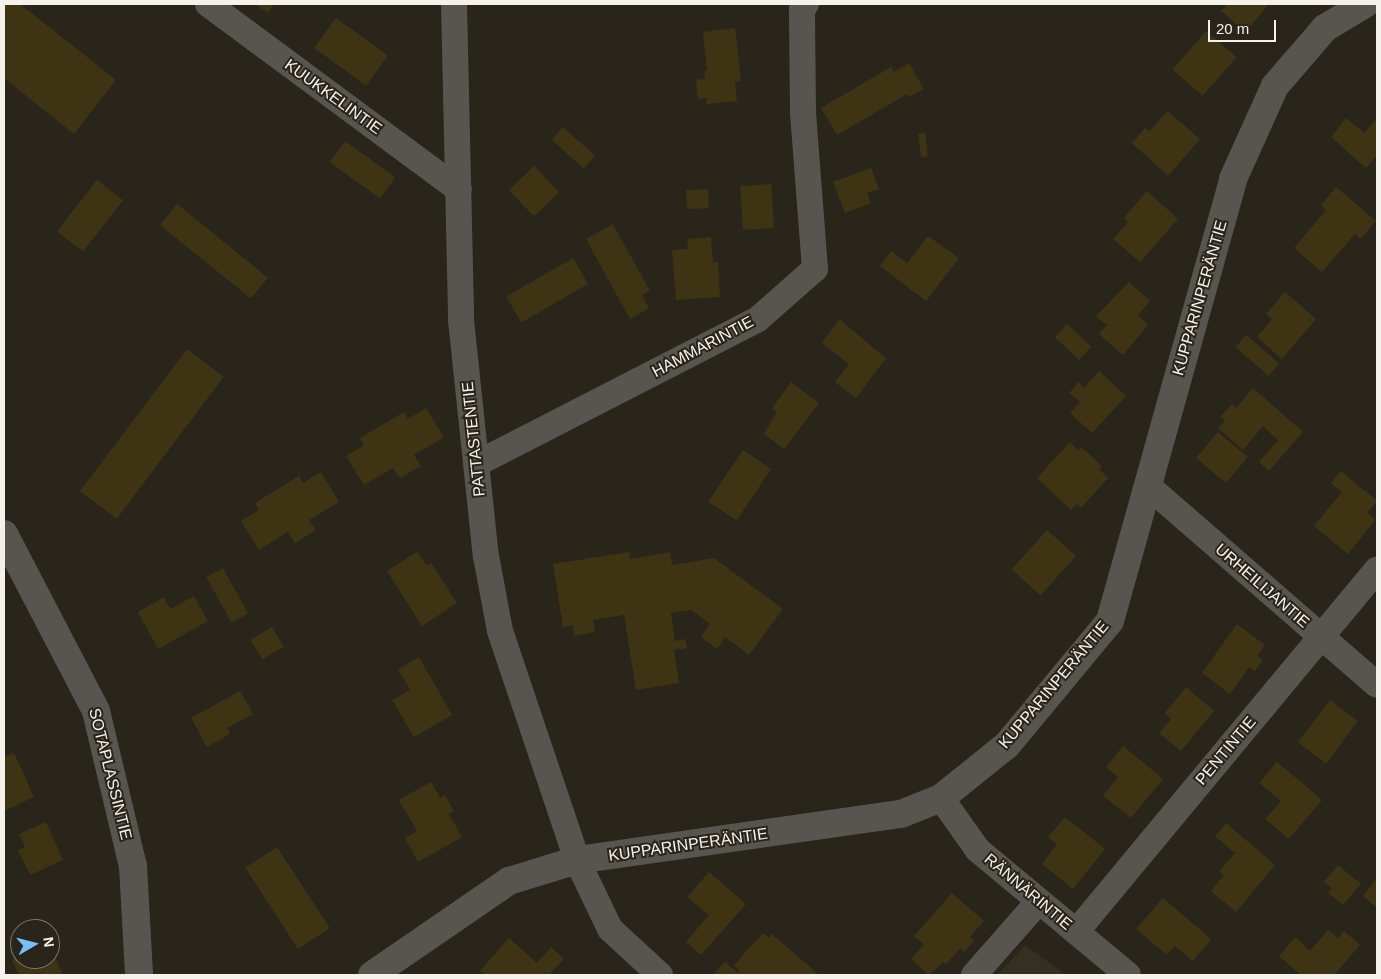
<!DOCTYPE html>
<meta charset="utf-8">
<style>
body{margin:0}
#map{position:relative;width:1381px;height:979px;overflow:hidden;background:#29251b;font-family:Helvetica,sans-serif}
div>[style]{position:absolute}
.built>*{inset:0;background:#342f1f}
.building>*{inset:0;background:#3e3414;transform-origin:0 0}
.minor>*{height:26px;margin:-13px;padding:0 13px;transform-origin:13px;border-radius:13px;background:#575550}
.tertiary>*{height:28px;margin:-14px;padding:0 14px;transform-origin:14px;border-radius:14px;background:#575550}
span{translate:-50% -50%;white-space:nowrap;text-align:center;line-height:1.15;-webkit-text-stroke:4px #29251b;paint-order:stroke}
.street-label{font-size:16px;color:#f4f2eb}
.frame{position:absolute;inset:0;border:5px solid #f4f2eb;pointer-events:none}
.north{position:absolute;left:10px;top:919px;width:50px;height:50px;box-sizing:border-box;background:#29251b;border:1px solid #7a776e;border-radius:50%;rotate:82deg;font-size:14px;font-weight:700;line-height:20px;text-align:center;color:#f4f2eb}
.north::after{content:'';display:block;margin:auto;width:18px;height:22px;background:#78bff7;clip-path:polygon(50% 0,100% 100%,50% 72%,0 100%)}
.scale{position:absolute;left:1208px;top:20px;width:68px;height:22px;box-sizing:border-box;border:2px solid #f4f2eb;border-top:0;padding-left:6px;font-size:15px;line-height:18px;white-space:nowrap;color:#f4f2eb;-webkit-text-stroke:4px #29251b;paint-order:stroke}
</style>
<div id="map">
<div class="built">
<i style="clip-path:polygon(1025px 945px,1066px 975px,997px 975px)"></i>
</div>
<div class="building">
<i style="clip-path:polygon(4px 4px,20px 4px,116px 80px,74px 134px,4px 78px)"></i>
<i style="clip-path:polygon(255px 4px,274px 4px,268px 13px)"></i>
<i style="clip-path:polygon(1228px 4px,1269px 4px,1245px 32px,1221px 11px)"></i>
<i style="left:336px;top:18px;width:64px;height:37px;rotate:36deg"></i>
<i style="clip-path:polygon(735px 28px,741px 81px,735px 82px,737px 101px,707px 104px,707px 98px,698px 99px,696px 80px,705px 79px,704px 71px,707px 71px,703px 32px)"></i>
<i style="left:1206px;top:31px;width:40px;height:51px;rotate:41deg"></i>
<i style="clip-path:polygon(909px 63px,924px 89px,909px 97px,907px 94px,837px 135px,821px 108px,891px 67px,894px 72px)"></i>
<i style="clip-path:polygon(1167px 111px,1200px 139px,1168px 176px,1132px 143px,1145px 128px,1150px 131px)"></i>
<i style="clip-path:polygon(1346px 118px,1364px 133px,1377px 118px,1377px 156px,1366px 168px,1331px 137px)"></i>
<i style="left:563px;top:127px;width:43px;height:17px;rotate:42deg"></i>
<i style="left:925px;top:133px;width:24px;height:7px;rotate:83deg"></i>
<i style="left:345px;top:141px;width:62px;height:26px;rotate:36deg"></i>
<i style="left:534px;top:166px;width:36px;height:35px;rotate:46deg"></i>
<i style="clip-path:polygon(871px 168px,879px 189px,867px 193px,871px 203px,845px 213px,833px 182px)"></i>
<i style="left:97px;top:180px;width:33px;height:65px;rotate:38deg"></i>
<i style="left:771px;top:184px;width:44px;height:31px;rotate:86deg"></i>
<i style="clip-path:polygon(1336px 187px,1376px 221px,1360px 239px,1355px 234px,1322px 272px,1294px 248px,1326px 210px,1321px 205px)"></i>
<i style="left:708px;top:189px;width:19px;height:22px;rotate:87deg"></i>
<i style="clip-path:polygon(1147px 191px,1178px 219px,1140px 262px,1113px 239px,1128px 222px,1124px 218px)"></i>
<i style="left:177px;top:204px;width:117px;height:27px;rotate:39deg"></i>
<i style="clip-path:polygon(613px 224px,650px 291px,642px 295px,649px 308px,630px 319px,586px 239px)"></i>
<i style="clip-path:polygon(928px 236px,959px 258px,926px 301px,880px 266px,891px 251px,907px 263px)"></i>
<i style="clip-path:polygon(711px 237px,713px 263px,718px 262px,720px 297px,676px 300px,672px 250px,688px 249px,687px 239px)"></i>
<i style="left:573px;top:258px;width:30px;height:77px;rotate:60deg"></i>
<i style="clip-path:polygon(1129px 282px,1150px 301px,1138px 315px,1148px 325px,1123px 355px,1099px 334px,1107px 325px,1096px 316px)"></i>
<i style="clip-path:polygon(1285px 292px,1316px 319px,1282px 359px,1257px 337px,1272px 319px,1266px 314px)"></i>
<i style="clip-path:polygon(839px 319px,886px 358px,856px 398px,835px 382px,849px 364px,822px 343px)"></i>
<i style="left:1067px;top:324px;width:33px;height:18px;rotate:43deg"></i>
<i style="left:1246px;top:335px;width:44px;height:16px;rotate:41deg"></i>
<i style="left:187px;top:349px;width:46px;height:178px;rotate:37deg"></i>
<i style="clip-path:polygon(1099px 371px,1126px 396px,1092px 433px,1070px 413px,1080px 402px,1069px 393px,1079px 382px,1084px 388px)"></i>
<i style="clip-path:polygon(791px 382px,819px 403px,784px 449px,764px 434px,777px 412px,772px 408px)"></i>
<i style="clip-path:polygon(1253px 388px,1303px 432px,1269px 471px,1259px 462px,1278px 440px,1263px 426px,1243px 450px,1218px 428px,1225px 421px,1220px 417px,1232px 404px,1236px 408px)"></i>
<i style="clip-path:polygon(426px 408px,444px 437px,414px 455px,421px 466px,400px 478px,393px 468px,364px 485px,346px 456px,364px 445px,360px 438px,404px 412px,408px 419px)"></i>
<i style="left:1218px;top:432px;width:39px;height:34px;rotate:40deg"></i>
<i style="clip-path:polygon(1070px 442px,1078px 450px,1081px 447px,1102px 466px,1099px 469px,1108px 478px,1081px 508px,1077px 504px,1071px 510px,1037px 478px)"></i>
<i style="left:743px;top:450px;width:34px;height:62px;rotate:34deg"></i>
<i style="clip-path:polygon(1341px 471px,1377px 501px,1367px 513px,1375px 520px,1348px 554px,1314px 526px,1342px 492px,1331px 483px)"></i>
<i style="clip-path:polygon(321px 472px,339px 502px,309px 520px,316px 530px,295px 543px,288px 532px,259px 550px,241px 521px,259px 510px,255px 503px,299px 476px,303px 483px)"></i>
<i style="left:1047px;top:530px;width:39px;height:53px;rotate:42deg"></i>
<i style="clip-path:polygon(417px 552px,427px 566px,431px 563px,457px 603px,422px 626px,387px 571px)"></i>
<i style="clip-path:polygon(629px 552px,630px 559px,670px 552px,672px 565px,714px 558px,783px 609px,749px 655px,725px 637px,717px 649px,701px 637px,710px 624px,691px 610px,671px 613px,675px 641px,685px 639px,687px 648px,674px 650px,679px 683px,636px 690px,624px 615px,593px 620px,595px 632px,574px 636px,573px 625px,563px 627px,553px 564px)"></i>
<i style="left:223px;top:568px;width:52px;height:19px;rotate:61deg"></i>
<i style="clip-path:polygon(194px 596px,208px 621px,158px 649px,138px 612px,164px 597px,170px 609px)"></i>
<i style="clip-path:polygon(1237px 624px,1265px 645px,1257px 656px,1263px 660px,1255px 671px,1249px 667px,1230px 694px,1202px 673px)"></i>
<i style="left:272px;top:627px;width:23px;height:25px;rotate:59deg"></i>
<i style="clip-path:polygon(419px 657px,452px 715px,414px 737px,392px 700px,410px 690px,398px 669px)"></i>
<i style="clip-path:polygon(1186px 687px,1214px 711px,1181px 751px,1159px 733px,1171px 719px,1165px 713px)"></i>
<i style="clip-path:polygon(240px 691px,253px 714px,227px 728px,230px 734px,207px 747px,191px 718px)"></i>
<i style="left:1330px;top:700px;width:35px;height:53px;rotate:37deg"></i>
<i style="clip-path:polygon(1123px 746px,1163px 779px,1131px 818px,1103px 796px,1118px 777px,1106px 767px)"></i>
<i style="clip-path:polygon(14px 753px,34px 797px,4px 811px,4px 757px)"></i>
<i style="clip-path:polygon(1277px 762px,1322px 800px,1289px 839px,1265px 819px,1281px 801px,1259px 783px)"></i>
<i style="clip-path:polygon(431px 782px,440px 798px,445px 795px,454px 811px,449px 814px,462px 837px,418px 862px,405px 838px,417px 831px,399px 800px)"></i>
<i style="clip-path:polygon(1065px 817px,1105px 849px,1073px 889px,1042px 864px,1057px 844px,1048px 837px)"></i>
<i style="clip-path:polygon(46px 822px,63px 860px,30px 875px,18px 850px,25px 847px,19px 834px)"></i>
<i style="clip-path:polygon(1226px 823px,1275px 865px,1236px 912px,1211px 891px,1224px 875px,1219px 871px,1235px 853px,1215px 836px)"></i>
<i style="left:277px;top:847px;width:97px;height:38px;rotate:57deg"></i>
<i style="clip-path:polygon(1338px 865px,1361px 884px,1343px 905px,1328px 893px,1332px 889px,1324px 882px)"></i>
<i style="clip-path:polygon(709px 872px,746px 904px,701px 955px,686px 942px,709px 915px,687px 897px)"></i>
<i style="clip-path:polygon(1377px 878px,1377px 908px,1363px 896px)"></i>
<i style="clip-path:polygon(952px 893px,984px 921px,970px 937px,974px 941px,964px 952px,960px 949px,946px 964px,943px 962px,929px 975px,911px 959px,924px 945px,914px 936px)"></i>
<i style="clip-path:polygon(1163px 898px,1211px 939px,1193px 961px,1175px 946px,1167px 955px,1136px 929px)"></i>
<i style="clip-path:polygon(1328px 930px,1338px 938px,1344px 931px,1360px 945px,1334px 975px,1301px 975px,1279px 956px,1295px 937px,1310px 951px)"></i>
<i style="clip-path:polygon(763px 933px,769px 938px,772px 934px,818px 974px,713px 975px,725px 962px,738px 973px,740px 971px,734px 965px)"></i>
<i style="clip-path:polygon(509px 938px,537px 963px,551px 947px,564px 959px,549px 975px,485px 975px,480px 971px)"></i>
<i style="clip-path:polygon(50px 947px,63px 975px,19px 975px,12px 960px,20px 956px,20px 959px,50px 959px)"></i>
</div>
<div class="minor">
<i style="left:208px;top:4px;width:312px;rotate:36.5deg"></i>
<i style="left:454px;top:4px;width:316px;rotate:88.7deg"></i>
<i style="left:461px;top:320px;width:237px;rotate:84deg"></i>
<i style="left:486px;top:556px;width:76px;rotate:79.4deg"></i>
<i style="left:500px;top:631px;width:242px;rotate:71.4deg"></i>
<i style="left:577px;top:860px;width:76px;rotate:64.4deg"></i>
<i style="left:610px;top:929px;width:68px;rotate:42.6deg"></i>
<i style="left:478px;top:463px;width:315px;rotate:-27.2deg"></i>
<i style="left:758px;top:319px;width:76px;rotate:-41.3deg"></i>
<i style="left:815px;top:269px;width:157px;rotate:-94.4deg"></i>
<i style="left:803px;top:112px;width:102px;rotate:-90.6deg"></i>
<i style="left:802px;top:10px;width:7px;rotate:-56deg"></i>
<i style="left:1148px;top:486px;width:303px;rotate:41deg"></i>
<i style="left:941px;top:798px;width:64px;rotate:54.6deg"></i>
<i style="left:978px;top:850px;width:195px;rotate:39.8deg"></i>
<i style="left:1076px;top:932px;width:471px;rotate:-50.3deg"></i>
<i style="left:974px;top:975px;width:98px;rotate:-48.7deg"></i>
</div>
<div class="tertiary">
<i style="left:4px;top:534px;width:199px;rotate:62.5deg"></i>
<i style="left:96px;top:711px;width:159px;rotate:76.6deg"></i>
<i style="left:133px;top:866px;width:109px;rotate:86.8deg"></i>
<i style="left:372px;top:975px;width:166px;rotate:-34.5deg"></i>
<i style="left:509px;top:881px;width:71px;rotate:-17.2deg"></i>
<i style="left:577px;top:860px;width:327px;rotate:-8.1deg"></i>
<i style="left:901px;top:814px;width:43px;rotate:-21.8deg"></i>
<i style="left:941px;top:798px;width:85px;rotate:-38.8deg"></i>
<i style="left:1007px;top:745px;width:161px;rotate:-50.3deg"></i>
<i style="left:1110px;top:621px;width:459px;rotate:-74.4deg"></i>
<i style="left:1233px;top:179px;width:102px;rotate:-65.7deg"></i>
<i style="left:1275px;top:86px;width:77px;rotate:-49.2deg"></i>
<i style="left:1325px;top:28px;width:47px;rotate:-31deg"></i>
</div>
<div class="street-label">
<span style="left:333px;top:97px;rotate:36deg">KUUKKELINTIE</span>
<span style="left:1200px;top:298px;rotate:-74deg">KUPPARINPERÄNTIE</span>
<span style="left:703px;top:347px;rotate:-28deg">HAMMARINTIE</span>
<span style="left:474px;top:439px;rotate:-96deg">PATTASTENTIE</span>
<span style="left:1262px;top:586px;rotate:41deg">URHEILIJANTIE</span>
<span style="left:1054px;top:685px;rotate:-50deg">KUPPARINPERÄNTIE</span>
<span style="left:1226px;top:751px;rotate:-50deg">PENTINTIE</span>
<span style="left:110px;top:774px;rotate:76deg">SOTAPLASSINTIE</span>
<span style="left:688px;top:845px;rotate:-8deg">KUPPARINPERÄNTIE</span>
<span style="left:1028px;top:892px;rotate:40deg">RÄNNÄRINTIE</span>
</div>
<div class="frame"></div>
<div class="north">N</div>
<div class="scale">20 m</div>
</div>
